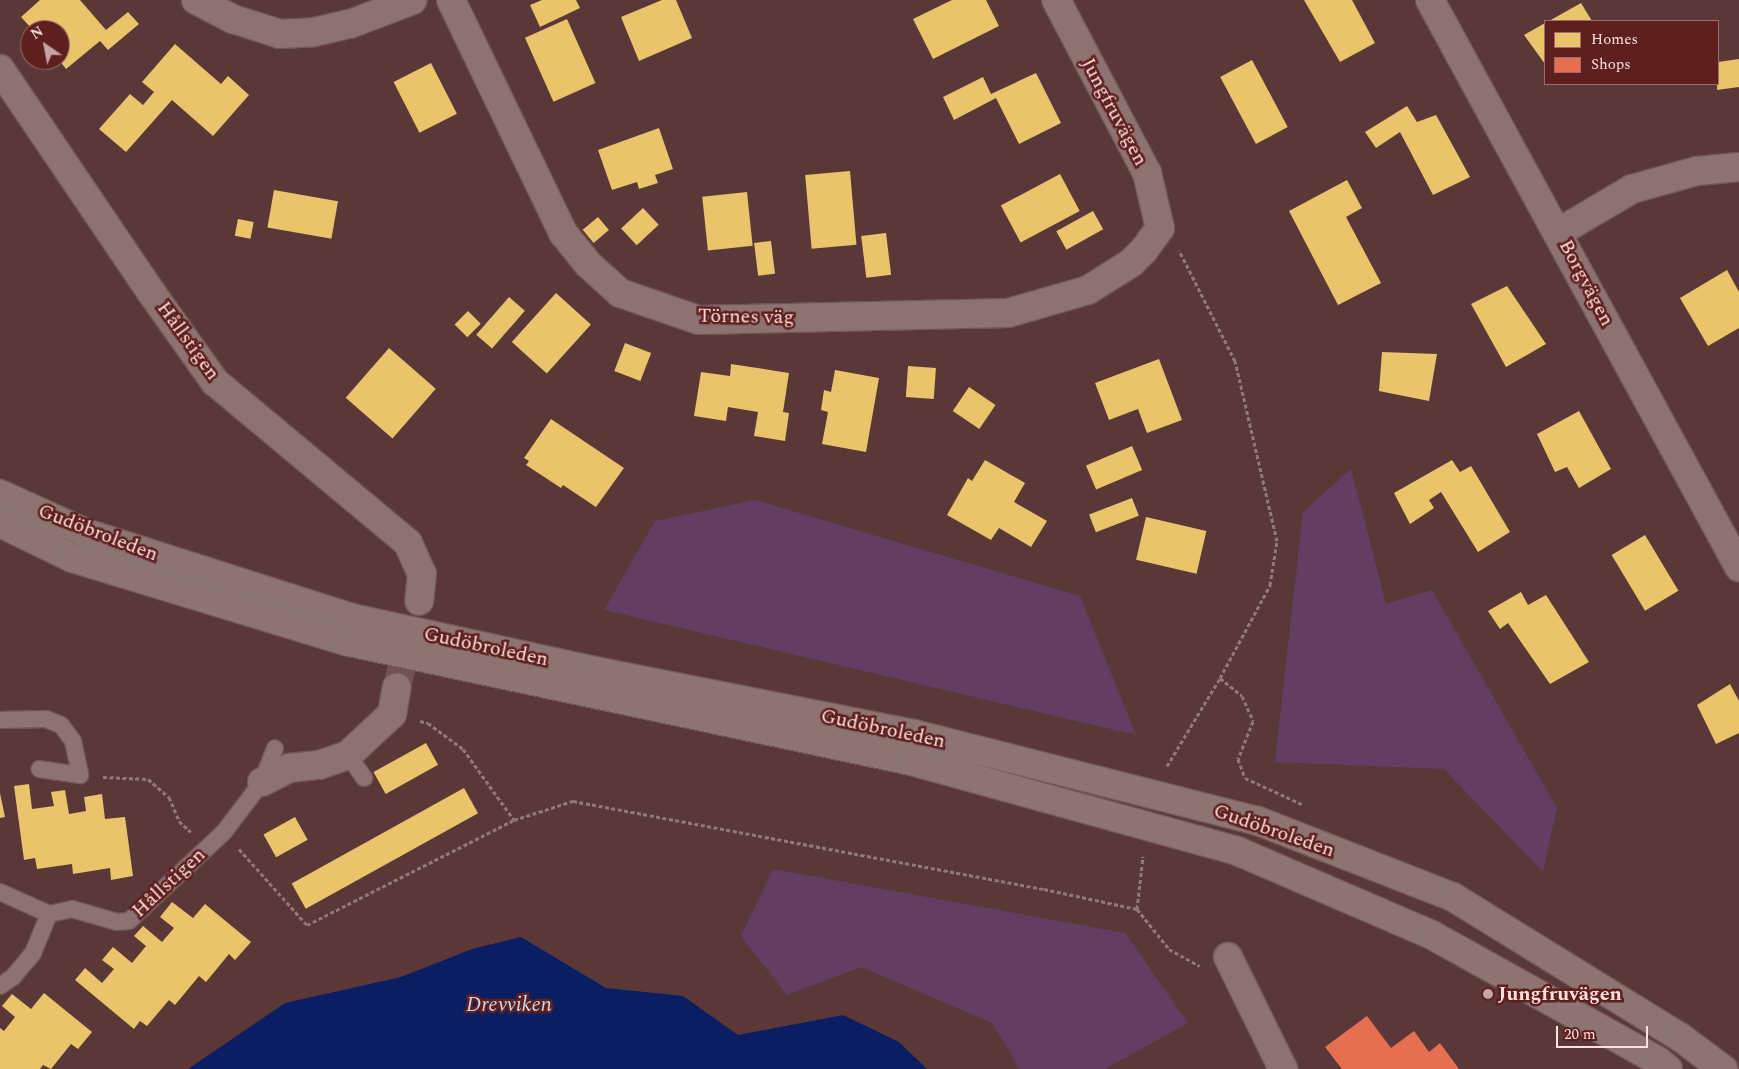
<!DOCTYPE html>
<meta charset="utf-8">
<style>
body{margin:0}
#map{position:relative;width:1739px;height:1069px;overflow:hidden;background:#5a3838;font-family:Spectral,serif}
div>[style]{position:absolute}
.green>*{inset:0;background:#643d62}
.water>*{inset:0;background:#0b1e64}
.homes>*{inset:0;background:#e9c46a;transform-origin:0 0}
.shops>*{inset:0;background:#e76f51}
.minor-tunnel>*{height:28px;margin-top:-14px;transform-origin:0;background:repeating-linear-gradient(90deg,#735151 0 28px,transparent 0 42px)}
.path>*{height:3px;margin-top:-1.5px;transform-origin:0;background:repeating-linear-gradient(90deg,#917977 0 4px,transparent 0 6.5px)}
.roads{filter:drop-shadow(1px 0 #735756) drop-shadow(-1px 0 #735756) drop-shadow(0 1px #735756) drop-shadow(0 -1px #735756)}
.service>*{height:16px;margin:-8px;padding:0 8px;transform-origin:8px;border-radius:8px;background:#8e7271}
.minor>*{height:28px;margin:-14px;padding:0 14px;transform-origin:14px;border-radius:14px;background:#8e7271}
.secondary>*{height:28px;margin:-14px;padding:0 14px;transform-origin:14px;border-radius:14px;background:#8d7471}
.dots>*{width:14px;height:14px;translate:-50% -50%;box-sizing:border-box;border:2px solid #5d201f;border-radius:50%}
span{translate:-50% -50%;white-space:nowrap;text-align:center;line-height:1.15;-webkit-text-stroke:5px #5d201f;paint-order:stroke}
.street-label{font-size:20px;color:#ffdfdc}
.poi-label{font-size:20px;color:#ffdfdc;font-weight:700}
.left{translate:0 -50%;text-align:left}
.water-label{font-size:21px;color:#ccd7ee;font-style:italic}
.legend{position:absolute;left:1544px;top:20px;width:175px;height:65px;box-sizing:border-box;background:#5d201f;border:1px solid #9e6c6b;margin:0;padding:6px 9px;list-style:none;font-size:15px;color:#ffdfdc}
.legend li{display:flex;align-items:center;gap:10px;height:25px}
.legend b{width:25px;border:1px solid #9e6c6b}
.north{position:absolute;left:20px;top:20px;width:50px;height:50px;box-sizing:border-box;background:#5d201f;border:1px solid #9e6c6b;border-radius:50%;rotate:327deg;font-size:14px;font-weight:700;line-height:20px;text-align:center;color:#ffdfdc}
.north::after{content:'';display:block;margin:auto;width:18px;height:22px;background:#c5a5a3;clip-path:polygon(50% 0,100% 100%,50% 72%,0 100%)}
.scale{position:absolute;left:1556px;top:1026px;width:92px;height:22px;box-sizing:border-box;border:2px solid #ffdfdc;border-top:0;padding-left:6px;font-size:15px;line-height:18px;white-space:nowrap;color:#ffdfdc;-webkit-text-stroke:4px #5d201f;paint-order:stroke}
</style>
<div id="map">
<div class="green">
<i style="clip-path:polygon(1351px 469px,1386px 604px,1432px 590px,1557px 808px,1543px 872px,1444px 769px,1275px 762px,1303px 512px)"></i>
<i style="clip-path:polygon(755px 500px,1080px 596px,1136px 735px,604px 610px,655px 521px)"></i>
<i style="clip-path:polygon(773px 869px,1125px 933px,1188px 1023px,1105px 1069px,1020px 1069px,992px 1023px,861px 967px,787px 995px,741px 936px)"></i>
</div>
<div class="water">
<i style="clip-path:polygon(521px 937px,606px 988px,683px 996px,738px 1035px,843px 1015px,899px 1042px,927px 1069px,188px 1069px,285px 1003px,401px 977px,472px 949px)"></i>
</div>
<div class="homes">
<i style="clip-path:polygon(40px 0,80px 0,106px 30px,128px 12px,139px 24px,108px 50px,100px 41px,66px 69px,59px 60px,60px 30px,33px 30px,21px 17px)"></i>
<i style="clip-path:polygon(542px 0,576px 0,580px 8px,540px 27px,530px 5px)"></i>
<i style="clip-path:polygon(662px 0,676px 0,692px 38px,639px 61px,621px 17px)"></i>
<i style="clip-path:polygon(952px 0,986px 0,999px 26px,933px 59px,913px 19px)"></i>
<i style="clip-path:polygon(1304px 0,1352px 0,1375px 43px,1340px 62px)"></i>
<i style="clip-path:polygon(1581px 3px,1592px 21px,1549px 21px)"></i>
<i style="left:567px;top:19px;width:70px;height:46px;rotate:66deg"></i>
<i style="clip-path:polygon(1545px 23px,1545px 64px,1524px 35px)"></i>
<i style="clip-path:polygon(175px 44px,221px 84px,228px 76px,249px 95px,213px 136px,172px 100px,126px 152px,99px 129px,130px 94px,143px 105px,154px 92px,142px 82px)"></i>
<i style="clip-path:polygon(1739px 59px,1739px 87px,1717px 90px,1718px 62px)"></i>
<i style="left:1252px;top:60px;width:76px;height:36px;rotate:62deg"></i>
<i style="left:431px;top:63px;width:57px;height:42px;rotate:63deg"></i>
<i style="clip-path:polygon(1036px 73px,1061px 123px,1019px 144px,996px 98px,954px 120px,943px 97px,983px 77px,991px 94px)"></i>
<i style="clip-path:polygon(1407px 106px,1417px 122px,1436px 115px,1470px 177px,1433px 195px,1400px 132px,1376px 148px,1365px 132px)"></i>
<i style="clip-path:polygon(659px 128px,673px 169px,655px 175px,658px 183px,639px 189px,637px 182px,612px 190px,598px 150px)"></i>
<i style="left:850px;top:171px;width:74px;height:45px;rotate:85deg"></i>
<i style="left:1060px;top:174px;width:42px;height:67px;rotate:62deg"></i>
<i style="clip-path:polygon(1347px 180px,1362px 208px,1346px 217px,1381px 283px,1338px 305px,1289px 211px)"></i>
<i style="left:274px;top:190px;width:65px;height:38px;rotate:10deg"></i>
<i style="left:747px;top:192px;width:54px;height:45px;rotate:84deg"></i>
<i style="left:643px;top:208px;width:23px;height:30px;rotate:47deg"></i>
<i style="left:1093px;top:211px;width:21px;height:42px;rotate:61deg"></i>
<i style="left:598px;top:217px;width:17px;height:20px;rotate:50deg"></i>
<i style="left:238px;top:219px;width:16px;height:17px;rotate:11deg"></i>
<i style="left:886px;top:233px;width:42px;height:25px;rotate:83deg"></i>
<i style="left:771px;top:241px;width:33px;height:17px;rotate:83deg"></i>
<i style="clip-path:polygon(1727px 270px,1739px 292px,1739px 328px,1708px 346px,1680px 298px)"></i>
<i style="clip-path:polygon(1507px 286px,1546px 344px,1506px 367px,1471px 304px)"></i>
<i style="left:556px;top:293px;width:47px;height:66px;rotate:42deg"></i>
<i style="left:509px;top:297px;width:21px;height:50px;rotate:41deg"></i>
<i style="left:468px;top:311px;width:18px;height:19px;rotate:45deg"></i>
<i style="left:625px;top:343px;width:28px;height:30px;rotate:21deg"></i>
<i style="left:389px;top:348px;width:62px;height:66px;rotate:41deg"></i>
<i style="clip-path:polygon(1382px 352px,1437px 354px,1429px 401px,1379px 391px)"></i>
<i style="clip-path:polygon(1159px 359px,1182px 420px,1147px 433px,1138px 409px,1109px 420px,1095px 383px)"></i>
<i style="clip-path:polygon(731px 364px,789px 373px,783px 412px,789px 413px,785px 441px,754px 436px,758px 412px,728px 407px,726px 421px,694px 416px,701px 372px,730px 376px)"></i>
<i style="left:908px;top:366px;width:28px;height:31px;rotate:4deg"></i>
<i style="clip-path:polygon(835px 370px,879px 378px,866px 452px,822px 444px,828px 412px,821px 410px,824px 390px,831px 392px)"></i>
<i style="left:969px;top:387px;width:32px;height:29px;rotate:34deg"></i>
<i style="clip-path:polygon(1579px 411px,1611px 469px,1579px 488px,1567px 467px,1555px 472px,1537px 434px)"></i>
<i style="clip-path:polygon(551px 419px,624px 468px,596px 507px,563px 485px,561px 488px,526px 465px,529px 461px,524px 458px)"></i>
<i style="left:1132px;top:446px;width:26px;height:50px;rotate:67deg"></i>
<i style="clip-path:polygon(985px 460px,1025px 483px,1014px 502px,1047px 521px,1031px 547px,999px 528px,991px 540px,947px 515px,968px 478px,972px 481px)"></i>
<i style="clip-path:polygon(1452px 460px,1460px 472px,1471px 466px,1510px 532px,1478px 552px,1441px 492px,1429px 500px,1434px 508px,1410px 524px,1394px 493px)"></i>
<i style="left:1132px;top:498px;width:19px;height:46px;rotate:69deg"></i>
<i style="left:1146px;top:517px;width:62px;height:44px;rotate:13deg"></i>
<i style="left:1645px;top:535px;width:65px;height:39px;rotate:59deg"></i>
<i style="clip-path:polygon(1521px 592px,1528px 605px,1546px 595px,1589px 662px,1550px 684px,1508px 623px,1500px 629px,1488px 611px)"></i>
<i style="clip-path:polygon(1730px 684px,1739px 701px,1739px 733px,1716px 744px,1697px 705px)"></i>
<i style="left:426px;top:743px;width:25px;height:60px;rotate:61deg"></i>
<i style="clip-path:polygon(29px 784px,32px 809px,54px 806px,51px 792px,65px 790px,69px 814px,86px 811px,84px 797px,102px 794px,105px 819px,125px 817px,133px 876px,111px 880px,110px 868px,73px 874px,72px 864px,37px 869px,35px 858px,24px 860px,14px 786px)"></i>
<i style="left:464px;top:788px;width:29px;height:197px;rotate:61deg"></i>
<i style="clip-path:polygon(0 793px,5px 817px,0 818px)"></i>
<i style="left:295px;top:817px;width:26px;height:36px;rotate:61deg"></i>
<i style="clip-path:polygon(172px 902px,193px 918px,205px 904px,251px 942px,235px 960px,229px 954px,206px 982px,199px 976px,175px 1005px,169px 1000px,147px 1026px,140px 1021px,134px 1029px,75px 980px,85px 968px,102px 983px,114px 969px,102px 960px,113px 947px,132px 963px,146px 946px,134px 936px,143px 926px,162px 942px,174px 928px,160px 917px)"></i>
<i style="clip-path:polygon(44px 993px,92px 1032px,78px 1049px,71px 1044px,51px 1069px,43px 1065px,40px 1069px,0 1069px,0 1028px,4px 1031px,15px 1017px,2px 1006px,12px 994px,31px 1009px)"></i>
</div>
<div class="shops">
<i style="clip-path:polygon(1367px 1016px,1391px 1048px,1414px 1031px,1429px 1052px,1440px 1043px,1459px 1069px,1342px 1069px,1325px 1047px)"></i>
</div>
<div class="minor-tunnel">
<i style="left:397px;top:687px;width:89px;rotate:-75.7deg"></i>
</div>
<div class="path">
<i style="left:1220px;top:678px;width:28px;rotate:39deg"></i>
<i style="left:1242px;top:696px;width:27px;rotate:66deg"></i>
<i style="left:1253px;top:721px;width:41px;rotate:111.5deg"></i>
<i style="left:1238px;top:759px;width:20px;rotate:70deg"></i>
<i style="left:1245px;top:778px;width:65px;rotate:24.6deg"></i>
<i style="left:420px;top:721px;width:8px;rotate:14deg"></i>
<i style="left:428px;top:723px;width:44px;rotate:36.6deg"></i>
<i style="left:463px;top:749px;width:87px;rotate:54.3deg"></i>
<i style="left:514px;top:820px;width:62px;rotate:-17.9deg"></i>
<i style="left:573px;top:801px;width:479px;rotate:10.6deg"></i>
<i style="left:1044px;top:889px;width:95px;rotate:12.1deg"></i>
<i style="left:1137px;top:909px;width:51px;rotate:51.3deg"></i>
<i style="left:1169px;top:949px;width:35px;rotate:29deg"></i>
<i style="left:1167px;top:766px;width:103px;rotate:-58.9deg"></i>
<i style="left:1220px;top:678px;width:106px;rotate:-61.7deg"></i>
<i style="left:1270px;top:585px;width:45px;rotate:-81deg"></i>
<i style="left:1277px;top:541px;width:185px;rotate:-103.1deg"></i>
<i style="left:1235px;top:361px;width:124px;rotate:-116.8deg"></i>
<i style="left:103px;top:777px;width:45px;rotate:2.5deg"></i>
<i style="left:148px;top:779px;width:28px;rotate:41deg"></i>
<i style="left:169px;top:797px;width:26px;rotate:67deg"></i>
<i style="left:179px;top:821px;width:16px;rotate:43deg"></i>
<i style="left:239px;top:849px;width:102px;rotate:48.2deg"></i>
<i style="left:307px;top:925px;width:232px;rotate:-26.9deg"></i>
<i style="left:1137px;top:909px;width:53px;rotate:-83.5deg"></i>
</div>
<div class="roads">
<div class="service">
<i style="left:0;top:720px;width:46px;rotate:-1.2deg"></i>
<i style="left:46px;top:719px;width:16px;rotate:22deg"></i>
<i style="left:61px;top:725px;width:20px;rotate:53deg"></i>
<i style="left:73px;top:741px;width:35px;rotate:78deg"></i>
<i style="left:80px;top:775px;width:41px;rotate:-171.7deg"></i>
<i style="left:348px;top:755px;width:28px;rotate:55deg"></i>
<i style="left:0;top:892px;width:54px;rotate:24.2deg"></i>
<i style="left:49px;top:914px;width:24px;rotate:-12deg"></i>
<i style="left:72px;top:909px;width:47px;rotate:16.1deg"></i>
<i style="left:117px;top:922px;width:12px;rotate:-5deg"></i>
<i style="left:129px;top:921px;width:130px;rotate:-43.1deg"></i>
<i style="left:224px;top:832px;width:63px;rotate:-52.8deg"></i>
<i style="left:262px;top:782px;width:36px;rotate:-69deg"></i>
<i style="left:0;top:986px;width:16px;rotate:-35deg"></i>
<i style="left:13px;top:977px;width:31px;rotate:-50deg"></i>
<i style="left:33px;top:953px;width:42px;rotate:-67.7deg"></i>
</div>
<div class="minor">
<i style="left:196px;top:0;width:42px;rotate:27.2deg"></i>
<i style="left:233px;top:19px;width:49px;rotate:17.7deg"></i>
<i style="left:280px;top:34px;width:34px;rotate:-3deg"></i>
<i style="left:314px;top:32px;width:37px;rotate:-13deg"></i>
<i style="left:350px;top:24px;width:67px;rotate:-20.9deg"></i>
<i style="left:451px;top:0;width:259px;rotate:64.3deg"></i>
<i style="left:563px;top:233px;width:40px;rotate:51deg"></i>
<i style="left:588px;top:264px;width:43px;rotate:42.2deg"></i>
<i style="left:620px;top:293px;width:83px;rotate:18.9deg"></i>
<i style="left:699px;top:320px;width:309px;rotate:-1.3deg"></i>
<i style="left:1008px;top:313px;width:83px;rotate:-16deg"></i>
<i style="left:1088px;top:290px;width:51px;rotate:-32.1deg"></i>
<i style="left:1131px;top:263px;width:18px;rotate:-45deg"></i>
<i style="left:1144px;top:250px;width:27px;rotate:-54deg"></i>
<i style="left:1160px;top:228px;width:57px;rotate:-103.3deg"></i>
<i style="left:1147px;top:173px;width:195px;rotate:-117.7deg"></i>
<i style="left:1430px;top:0;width:646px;rotate:61.41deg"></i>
<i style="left:0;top:69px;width:269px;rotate:55.9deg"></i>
<i style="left:151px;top:292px;width:110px;rotate:54.6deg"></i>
<i style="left:215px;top:382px;width:251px;rotate:39.8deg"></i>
<i style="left:408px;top:543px;width:34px;rotate:66deg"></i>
<i style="left:422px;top:574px;width:27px;rotate:96deg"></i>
<i style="left:1559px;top:232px;width:85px;rotate:-30.5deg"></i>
<i style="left:1632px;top:189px;width:67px;rotate:-15.5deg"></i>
<i style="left:1697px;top:171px;width:42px;rotate:-5.4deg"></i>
<i style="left:262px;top:782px;width:30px;rotate:-27deg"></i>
<i style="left:289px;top:768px;width:30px;rotate:-6deg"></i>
<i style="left:319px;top:765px;width:31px;rotate:-19deg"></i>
<i style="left:348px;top:755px;width:60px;rotate:-43deg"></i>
<i style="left:392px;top:714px;width:27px;rotate:-80deg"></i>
<i style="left:1228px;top:957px;width:125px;rotate:63.8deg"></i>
</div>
<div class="secondary">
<i style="left:0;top:494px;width:94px;rotate:24.4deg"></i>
<i style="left:86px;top:533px;width:279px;rotate:17.7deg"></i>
<i style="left:352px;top:618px;width:249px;rotate:12.3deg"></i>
<i style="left:595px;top:671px;width:325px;rotate:11.2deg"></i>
<i style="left:914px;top:734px;width:355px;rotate:14.2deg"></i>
<i style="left:1258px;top:821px;width:209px;rotate:21.3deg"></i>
<i style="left:1453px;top:897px;width:267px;rotate:31.7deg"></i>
<i style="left:1680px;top:1037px;width:54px;rotate:36.7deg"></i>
<i style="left:0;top:523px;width:80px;rotate:25.9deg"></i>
<i style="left:72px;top:558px;width:289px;rotate:16.9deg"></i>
<i style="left:349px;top:642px;width:574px;rotate:11.96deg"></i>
<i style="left:911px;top:761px;width:338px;rotate:15.4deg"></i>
<i style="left:1237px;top:851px;width:212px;rotate:23.3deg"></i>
<i style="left:1432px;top:935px;width:259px;rotate:29.1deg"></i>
<i style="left:1658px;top:1061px;width:13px;rotate:39deg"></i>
</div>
</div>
<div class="dots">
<i style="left:1488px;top:994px;background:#c5a5a3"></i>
</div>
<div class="street-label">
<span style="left:1114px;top:112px;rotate:62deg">Jungfruvägen</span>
<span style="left:1586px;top:283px;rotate:62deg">Borgvägen</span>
<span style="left:746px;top:317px;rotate:1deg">Törnes väg</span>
<span style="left:188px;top:341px;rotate:54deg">Hållstigen</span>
<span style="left:98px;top:533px;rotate:21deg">Gudöbroleden</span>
<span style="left:486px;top:647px;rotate:12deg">Gudöbroleden</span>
<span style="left:883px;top:729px;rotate:12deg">Gudöbroleden</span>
<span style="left:1274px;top:831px;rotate:19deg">Gudöbroleden</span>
<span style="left:169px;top:883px;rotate:-43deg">Hållstigen</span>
</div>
<div class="poi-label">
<span class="left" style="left:1498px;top:994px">Jungfruvägen</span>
</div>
<div class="water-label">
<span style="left:509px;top:1005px">Drevviken</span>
</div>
<ul class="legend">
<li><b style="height:14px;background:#e9c46a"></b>Homes</li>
<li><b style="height:14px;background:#e76f51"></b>Shops</li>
</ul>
<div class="north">N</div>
<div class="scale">20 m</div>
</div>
